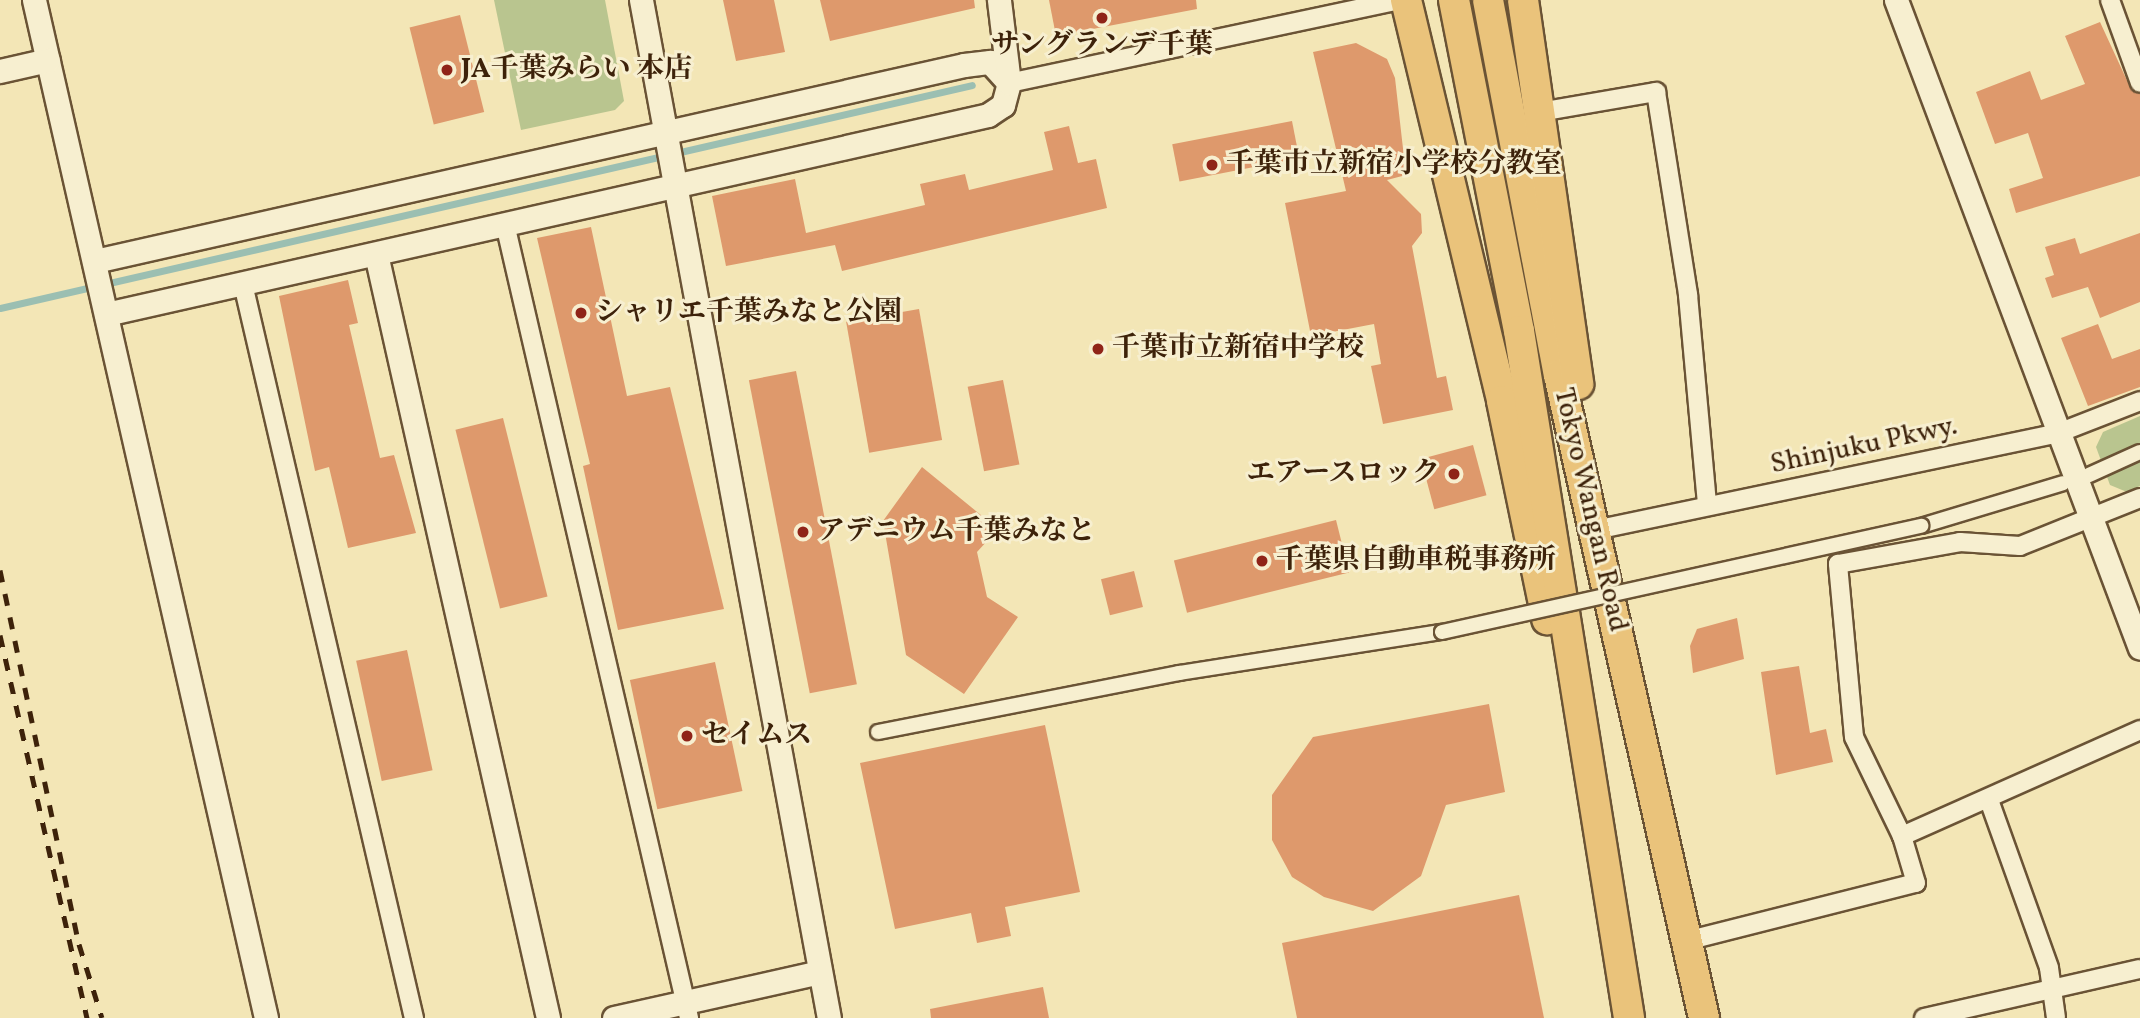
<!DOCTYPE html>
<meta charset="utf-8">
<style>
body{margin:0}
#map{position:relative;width:2140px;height:1018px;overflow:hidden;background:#f3e6b6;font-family:Vollkorn,"Noto Serif JP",serif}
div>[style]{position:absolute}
.green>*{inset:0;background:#b9c58f}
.stream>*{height:7px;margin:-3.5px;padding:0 3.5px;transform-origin:3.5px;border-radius:3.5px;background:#9bbfb2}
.building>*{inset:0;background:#de996c;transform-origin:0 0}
.roads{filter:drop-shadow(2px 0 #6a5335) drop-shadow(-2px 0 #6a5335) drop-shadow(0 2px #6a5335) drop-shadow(0 -2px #6a5335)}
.pedestrian>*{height:14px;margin:-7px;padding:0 7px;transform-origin:7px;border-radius:7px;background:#f7efd0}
.minor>*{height:18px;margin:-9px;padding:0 9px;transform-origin:9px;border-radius:9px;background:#f7efd0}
.tertiary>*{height:23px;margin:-11.5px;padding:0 11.5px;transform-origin:11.5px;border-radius:11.5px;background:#f7efd0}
.trunk>*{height:30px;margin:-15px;padding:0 15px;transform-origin:15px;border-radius:15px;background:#eac37b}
.rail>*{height:5px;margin-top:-2.5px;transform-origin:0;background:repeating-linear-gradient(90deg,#3d220a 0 12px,transparent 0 24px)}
.bridges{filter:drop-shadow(2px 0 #6a5335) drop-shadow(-2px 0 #6a5335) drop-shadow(0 2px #6a5335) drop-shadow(0 -2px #6a5335)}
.pedestrian-bridge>*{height:14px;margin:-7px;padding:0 7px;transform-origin:7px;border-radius:7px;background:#f7efd0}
.dots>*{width:19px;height:19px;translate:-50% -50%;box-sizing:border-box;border:4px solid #f7efd0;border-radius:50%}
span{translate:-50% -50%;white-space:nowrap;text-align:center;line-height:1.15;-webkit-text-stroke:6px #f7efd0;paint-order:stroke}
.poi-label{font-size:28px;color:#3d220a;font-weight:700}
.left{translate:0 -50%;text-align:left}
.right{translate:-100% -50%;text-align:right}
.street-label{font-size:28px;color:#3d220a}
</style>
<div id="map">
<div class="green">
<i style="clip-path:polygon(494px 0,605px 0,624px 101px,615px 110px,521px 130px)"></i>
<i style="clip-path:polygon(2140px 416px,2140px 486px,2127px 492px,2110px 485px,2096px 447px,2103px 432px)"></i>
</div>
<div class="stream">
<i style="left:0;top:308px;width:997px;rotate:-12.92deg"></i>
</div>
<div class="building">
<i style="clip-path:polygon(723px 0,774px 0,785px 52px,736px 61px)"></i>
<i style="clip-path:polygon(820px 0,974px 0,975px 8px,830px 41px)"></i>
<i style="clip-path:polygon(1049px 0,1196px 0,1197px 9px,1056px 36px)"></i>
<i style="left:460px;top:15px;width:100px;height:52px;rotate:76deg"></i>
<i style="clip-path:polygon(2100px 22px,2130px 87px,2140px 94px,2140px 176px,2016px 213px,2009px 189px,2043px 178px,2028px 133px,1995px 144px,1976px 92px,2030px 71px,2041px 100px,2085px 84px,2065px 36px)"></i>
<i style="clip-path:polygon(1356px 43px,1387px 59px,1395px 78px,1406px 175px,1387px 180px,1421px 214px,1422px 233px,1412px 246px,1437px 378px,1446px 376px,1453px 410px,1383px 424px,1371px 366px,1381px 364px,1374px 324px,1311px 336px,1285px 203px,1346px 191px,1313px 52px)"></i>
<i style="left:1292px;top:121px;width:38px;height:122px;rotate:79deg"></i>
<i style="clip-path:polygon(1069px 126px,1078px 163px,1096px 159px,1107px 208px,842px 271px,835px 245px,726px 266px,712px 196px,795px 179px,806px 233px,925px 205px,920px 184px,965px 174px,969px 190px,1053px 170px,1044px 132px)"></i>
<i style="clip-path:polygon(591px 227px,627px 396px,670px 387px,724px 609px,618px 630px,583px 466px,590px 464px,537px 238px)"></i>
<i style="clip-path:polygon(2140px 233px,2140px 302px,2100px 318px,2088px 287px,2052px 298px,2045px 278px,2054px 275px,2045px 247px,2075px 238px,2080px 254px)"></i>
<i style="clip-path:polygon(348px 280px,358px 323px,349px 325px,380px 458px,394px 455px,416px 533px,348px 548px,329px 467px,315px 471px,279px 296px)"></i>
<i style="left:919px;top:309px;width:133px;height:74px;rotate:80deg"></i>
<i style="clip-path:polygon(2098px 324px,2112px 359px,2140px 349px,2140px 387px,2088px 406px,2061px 338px)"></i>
<i style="left:796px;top:371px;width:319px;height:48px;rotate:79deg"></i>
<i style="left:1003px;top:380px;width:86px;height:36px;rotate:79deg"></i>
<i style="left:503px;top:418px;width:184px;height:49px;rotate:76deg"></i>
<i style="left:1473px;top:445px;width:52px;height:54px;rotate:75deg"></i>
<i style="clip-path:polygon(922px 467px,998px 529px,977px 552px,987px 597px,1018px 617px,964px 694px,906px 655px,883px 521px)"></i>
<i style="left:1336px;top:520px;width:54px;height:167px;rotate:76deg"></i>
<i style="left:1134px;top:571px;width:37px;height:34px;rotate:76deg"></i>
<i style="clip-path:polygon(1737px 618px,1744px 659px,1693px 673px,1690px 646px,1697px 629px)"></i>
<i style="left:407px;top:650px;width:123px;height:52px;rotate:78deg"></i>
<i style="left:715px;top:662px;width:132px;height:87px;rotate:78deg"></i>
<i style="clip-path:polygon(1799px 666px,1810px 733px,1826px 729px,1833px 762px,1776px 775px,1761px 672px)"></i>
<i style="clip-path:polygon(1489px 704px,1505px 792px,1446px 805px,1421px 876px,1373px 911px,1324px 897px,1292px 877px,1272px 840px,1272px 795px,1313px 737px)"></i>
<i style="clip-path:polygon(1045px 725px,1080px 892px,1005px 907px,1011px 936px,977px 943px,971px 913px,895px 929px,860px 763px)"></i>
<i style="clip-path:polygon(1519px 895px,1544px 1018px,1297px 1018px,1282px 943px)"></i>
<i style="clip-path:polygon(1043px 987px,1049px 1018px,931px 1018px,930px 1009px)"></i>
</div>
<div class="roads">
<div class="pedestrian">
<i style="left:2089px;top:475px;width:56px;rotate:-24.3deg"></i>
<i style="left:1921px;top:526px;width:148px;rotate:-16.8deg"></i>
<i style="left:878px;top:732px;width:307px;rotate:-11.1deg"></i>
<i style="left:1179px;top:673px;width:266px;rotate:-8.9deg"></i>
</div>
<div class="minor">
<i style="left:2110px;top:0;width:88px;rotate:70.1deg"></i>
<i style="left:1009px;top:83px;width:398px;rotate:-12deg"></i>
<i style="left:1539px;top:112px;width:119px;rotate:-9.7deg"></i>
<i style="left:1656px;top:92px;width:206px;rotate:81deg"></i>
<i style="left:1688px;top:295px;width:211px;rotate:84.8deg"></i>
<i style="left:505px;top:224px;width:815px;rotate:76.95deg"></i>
<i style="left:243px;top:284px;width:754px;rotate:76.89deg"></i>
<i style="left:1595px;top:530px;width:473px;rotate:-11.8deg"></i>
<i style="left:2058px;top:433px;width:88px;rotate:-21.3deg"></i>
<i style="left:1989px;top:800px;width:178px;rotate:70.3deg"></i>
<i style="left:2049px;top:968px;width:50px;rotate:82deg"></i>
<i style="left:1902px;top:836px;width:261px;rotate:-24deg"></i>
<i style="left:1686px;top:941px;width:237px;rotate:-14.2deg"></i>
<i style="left:1916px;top:883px;width:49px;rotate:-106.6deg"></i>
<i style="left:1902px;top:836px;width:110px;rotate:-115.9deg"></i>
<i style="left:1854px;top:737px;width:174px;rotate:-95.3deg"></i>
<i style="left:1838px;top:564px;width:124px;rotate:-10.2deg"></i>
<i style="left:1960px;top:542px;width:60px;rotate:3.8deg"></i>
<i style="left:2020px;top:546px;width:129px;rotate:-21.8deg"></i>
<i style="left:1924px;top:1018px;width:221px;rotate:-12.8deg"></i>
</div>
<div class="tertiary">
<i style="left:34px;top:0;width:1044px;rotate:77.16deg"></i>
<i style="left:641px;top:0;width:1035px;rotate:79.54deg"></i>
<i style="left:1896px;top:0;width:692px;rotate:69.37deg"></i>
<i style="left:0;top:71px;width:49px;rotate:-12.9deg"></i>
<i style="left:376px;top:254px;width:783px;rotate:77.31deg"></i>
<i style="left:95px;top:261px;width:891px;rotate:-12.71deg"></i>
<i style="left:964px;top:65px;width:26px;rotate:-7deg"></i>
<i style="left:990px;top:62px;width:28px;rotate:48deg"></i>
<i style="left:106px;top:314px;width:904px;rotate:-12.71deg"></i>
<i style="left:988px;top:115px;width:18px;rotate:-34deg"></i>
<i style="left:1003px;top:105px;width:23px;rotate:-75deg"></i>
<i style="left:1009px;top:83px;width:84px;rotate:-96.9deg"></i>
<i style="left:614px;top:1018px;width:211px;rotate:-12.6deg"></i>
</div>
<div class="trunk">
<i style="left:1406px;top:0;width:412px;rotate:76.5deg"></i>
<i style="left:1502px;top:401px;width:223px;rotate:78.3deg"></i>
<i style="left:1454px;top:0;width:337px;rotate:78.9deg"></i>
<i style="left:1519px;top:331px;width:696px;rotate:80.9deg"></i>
<i style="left:1488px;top:0;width:382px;rotate:79.3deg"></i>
<i style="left:1559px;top:375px;width:659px;rotate:77.29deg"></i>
<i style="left:1523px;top:0;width:388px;rotate:81.8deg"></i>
</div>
</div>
<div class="rail">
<i style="left:0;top:570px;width:382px;rotate:78.1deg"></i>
<i style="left:79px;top:944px;width:77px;rotate:72.7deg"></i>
<i style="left:0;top:635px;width:393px;rotate:77.2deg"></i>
</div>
<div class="bridges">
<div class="pedestrian-bridge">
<i style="left:1442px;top:632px;width:491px;rotate:-12.5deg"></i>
</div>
</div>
<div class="dots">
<i style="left:1102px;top:18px;background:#8f2418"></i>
<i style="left:447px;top:70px;background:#8f2418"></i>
<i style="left:1212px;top:165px;background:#8f2418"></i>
<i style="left:581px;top:313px;background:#8f2418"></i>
<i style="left:1098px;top:349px;background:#8f2418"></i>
<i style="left:1454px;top:474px;background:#8f2418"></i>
<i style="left:803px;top:532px;background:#8f2418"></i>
<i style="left:1262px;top:561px;background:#8f2418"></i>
<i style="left:687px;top:736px;background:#8f2418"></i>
</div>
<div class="poi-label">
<span style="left:1102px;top:46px">サングランデ千葉</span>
<span class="left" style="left:461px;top:70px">JA千葉みらい 本店</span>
<span class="left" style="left:1226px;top:165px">千葉市立新宿小学校分教室</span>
<span class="left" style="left:595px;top:313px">シャリエ千葉みなと公園</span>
<span class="left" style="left:1112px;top:349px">千葉市立新宿中学校</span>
<span class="right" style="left:1440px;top:474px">エアースロック</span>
<span class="left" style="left:817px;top:532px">アデニウム千葉みなと</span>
<span class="left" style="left:1276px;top:561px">千葉県自動車税事務所</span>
<span class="left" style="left:701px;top:736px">セイムス</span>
</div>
<div class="street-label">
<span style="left:1864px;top:446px;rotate:-12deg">Shinjuku Pkwy.</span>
<span style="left:1590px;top:510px;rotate:77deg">Tokyo Wangan Road</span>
</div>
</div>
